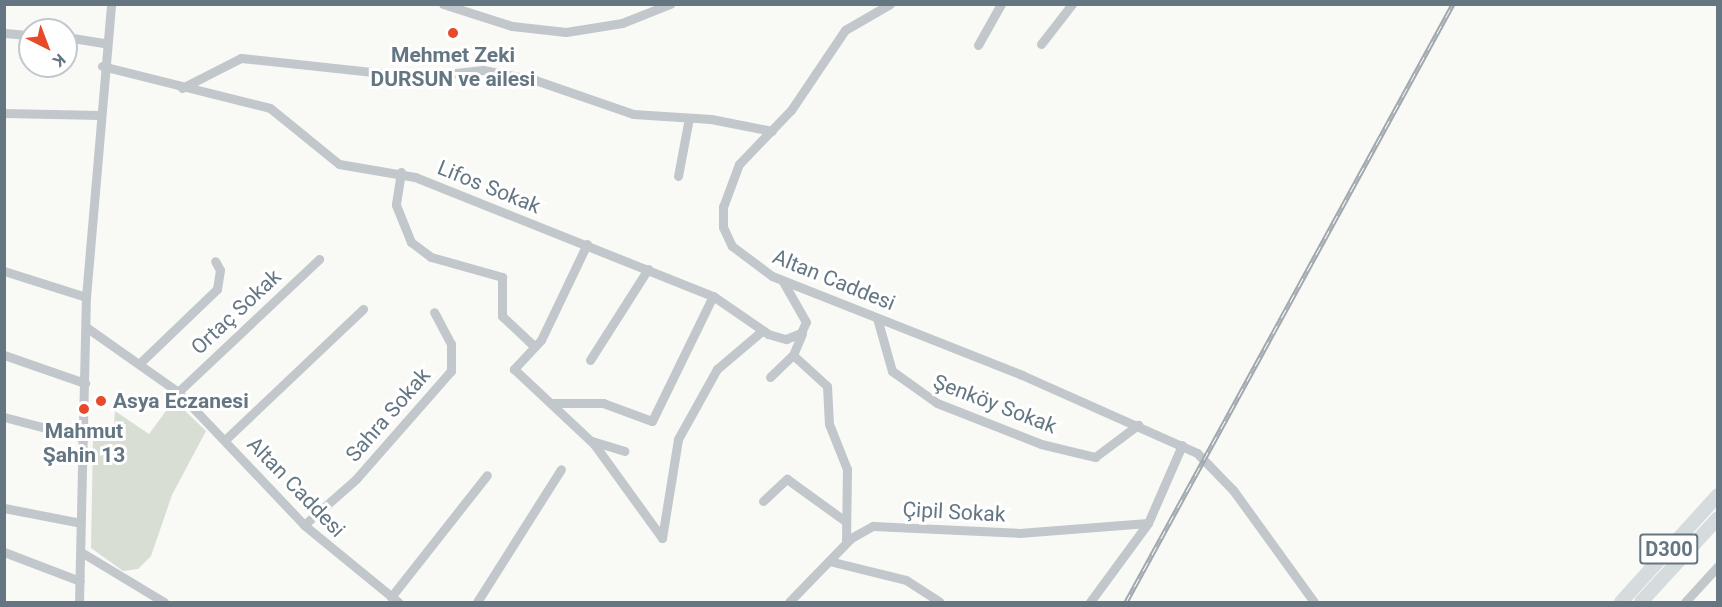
<!DOCTYPE html>
<meta charset="utf-8">
<style>
body{margin:0}
#map{position:relative;width:1722px;height:607px;overflow:hidden;background:#f9f9f6;font-family:Roboto,sans-serif}
div>[style]{position:absolute}
.green>*{inset:0;background:#d9ded5}
.minor>*{height:9px;margin:-4.5px;padding:0 4.5px;transform-origin:4.5px;border-radius:4.5px;background:#c2c7cb}
.highway>*{height:14px;margin:-7px;padding:0 7px;transform-origin:7px;border-radius:7px;background:#d6dbde}
.rail>*{height:5px;margin-top:-2.5px;transform-origin:0;background:repeating-linear-gradient(90deg,#fff 0 9px,#a1a9af 0 18px);box-sizing:border-box;border-block:2px solid #a1a9af}
.dots>*{width:16px;height:16px;translate:-50% -50%;box-sizing:border-box;border:3px solid #fff;border-radius:50%}
span{translate:-50% -50%;white-space:nowrap;text-align:center;line-height:1.15;-webkit-text-stroke:6px #fff;paint-order:stroke}
.shield-label span{padding:2px 4px;background:#fff;border:2px solid;border-radius:4px;-webkit-text-stroke-width:0}
.shield-label{font-size:20px;color:#637682;font-weight:700}
.poi-label{font-size:21px;color:#637682;font-weight:700}
.left{translate:0 -50%;text-align:left}
.street-label{font-size:21px;color:#637682}
.frame{position:absolute;inset:0;border:6px solid #637682;pointer-events:none}
.north{position:absolute;left:18px;top:18px;width:60px;height:60px;box-sizing:border-box;background:#fff;border:2px solid #c1c8cd;border-radius:50%;rotate:138deg;font-size:16px;font-weight:700;line-height:24px;text-align:center;color:#637682}
.north::after{content:'';display:block;margin:auto;width:21px;height:27px;background:#e64a29;clip-path:polygon(50% 0,100% 100%,50% 72%,0 100%)}
</style>
<div id="map">
<div class="green">
<i style="clip-path:polygon(174px 400px,206px 431px,172px 495px,151px 556px,138px 569px,123px 571px,91px 548px,93px 438px,113px 437px,115px 411px,149px 434px)"></i>
</div>
<div class="minor">
<i style="left:443px;top:4px;width:72px;rotate:17.7deg"></i>
<i style="left:512px;top:26px;width:54px;rotate:6.3deg"></i>
<i style="left:566px;top:32px;width:57px;rotate:-9.1deg"></i>
<i style="left:622px;top:23px;width:52px;rotate:-21.6deg"></i>
<i style="left:890px;top:4px;width:52px;rotate:150deg"></i>
<i style="left:845px;top:30px;width:97px;rotate:124deg"></i>
<i style="left:791px;top:110px;width:75px;rotate:133.9deg"></i>
<i style="left:739px;top:164px;width:46px;rotate:110.4deg"></i>
<i style="left:723px;top:207px;width:20px;rotate:90deg"></i>
<i style="left:723px;top:227px;width:21px;rotate:65deg"></i>
<i style="left:732px;top:246px;width:50px;rotate:36.9deg"></i>
<i style="left:772px;top:276px;width:269px;rotate:21.6deg"></i>
<i style="left:1022px;top:375px;width:192px;rotate:24deg"></i>
<i style="left:1197px;top:453px;width:52px;rotate:45.8deg"></i>
<i style="left:1233px;top:490px;width:138px;rotate:54.1deg"></i>
<i style="left:5px;top:33px;width:25px;rotate:5deg"></i>
<i style="left:66px;top:37px;width:38px;rotate:9deg"></i>
<i style="left:1041px;top:44px;width:51px;rotate:-52.2deg"></i>
<i style="left:978px;top:45px;width:47px;rotate:-60.7deg"></i>
<i style="left:102px;top:66px;width:173px;rotate:14deg"></i>
<i style="left:270px;top:108px;width:89px;rotate:39.1deg"></i>
<i style="left:339px;top:164px;width:77px;rotate:9.7deg"></i>
<i style="left:415px;top:177px;width:321px;rotate:21.8deg"></i>
<i style="left:713px;top:296px;width:67px;rotate:34.6deg"></i>
<i style="left:768px;top:334px;width:19px;rotate:16deg"></i>
<i style="left:786px;top:339px;width:16px;rotate:-22deg"></i>
<i style="left:801px;top:333px;width:12px;rotate:-66deg"></i>
<i style="left:806px;top:322px;width:48px;rotate:-119.7deg"></i>
<i style="left:182px;top:88px;width:66px;rotate:-27deg"></i>
<i style="left:241px;top:58px;width:180px;rotate:6.1deg"></i>
<i style="left:420px;top:77px;width:63px;rotate:-6.3deg"></i>
<i style="left:483px;top:70px;width:53px;rotate:10.9deg"></i>
<i style="left:535px;top:80px;width:104px;rotate:19.1deg"></i>
<i style="left:633px;top:114px;width:78px;rotate:3.7deg"></i>
<i style="left:711px;top:119px;width:62px;rotate:11.1deg"></i>
<i style="left:4px;top:113px;width:95px;rotate:1.2deg"></i>
<i style="left:401px;top:172px;width:33px;rotate:99deg"></i>
<i style="left:396px;top:205px;width:40px;rotate:68deg"></i>
<i style="left:411px;top:242px;width:25px;rotate:37deg"></i>
<i style="left:431px;top:257px;width:74px;rotate:15.7deg"></i>
<i style="left:502px;top:277px;width:39px;rotate:90deg"></i>
<i style="left:502px;top:316px;width:44px;rotate:43.2deg"></i>
<i style="left:678px;top:176px;width:59px;rotate:-79.3deg"></i>
<i style="left:587px;top:244px;width:106px;rotate:115.6deg"></i>
<i style="left:541px;top:340px;width:40px;rotate:133deg"></i>
<i style="left:514px;top:369px;width:110px;rotate:43.2deg"></i>
<i style="left:594px;top:444px;width:116px;rotate:54.1deg"></i>
<i style="left:4px;top:271px;width:86px;rotate:17.6deg"></i>
<i style="left:877px;top:318px;width:55px;rotate:74.2deg"></i>
<i style="left:892px;top:371px;width:55px;rotate:35.4deg"></i>
<i style="left:937px;top:403px;width:112px;rotate:21.5deg"></i>
<i style="left:1041px;top:444px;width:56px;rotate:13.5deg"></i>
<i style="left:1095px;top:457px;width:54px;rotate:-36.7deg"></i>
<i style="left:86px;top:327px;width:113px;rotate:35.2deg"></i>
<i style="left:178px;top:392px;width:183px;rotate:46.5deg"></i>
<i style="left:304px;top:525px;width:122px;rotate:39.3deg"></i>
<i style="left:4px;top:355px;width:86px;rotate:19.1deg"></i>
<i style="left:793px;top:355px;width:46px;rotate:42.4deg"></i>
<i style="left:827px;top:386px;width:38px;rotate:87deg"></i>
<i style="left:829px;top:424px;width:48px;rotate:68.2deg"></i>
<i style="left:847px;top:469px;width:74px;rotate:90.8deg"></i>
<i style="left:590px;top:360px;width:108px;rotate:-57.5deg"></i>
<i style="left:141px;top:362px;width:105px;rotate:-43.8deg"></i>
<i style="left:217px;top:289px;width:19px;rotate:-81deg"></i>
<i style="left:220px;top:270px;width:10px;rotate:-119deg"></i>
<i style="left:770px;top:377px;width:32px;rotate:-44deg"></i>
<i style="left:793px;top:355px;width:23px;rotate:-67deg"></i>
<i style="left:178px;top:392px;width:194px;rotate:-43.3deg"></i>
<i style="left:553px;top:403px;width:50px"></i>
<i style="left:603px;top:403px;width:52px;rotate:20.2deg"></i>
<i style="left:652px;top:421px;width:139px;rotate:-64deg"></i>
<i style="left:4px;top:417px;width:83px;rotate:14.7deg"></i>
<i style="left:226px;top:439px;width:189px;rotate:-43.5deg"></i>
<i style="left:592px;top:441px;width:34px;rotate:17deg"></i>
<i style="left:763px;top:501px;width:33px;rotate:-43deg"></i>
<i style="left:787px;top:479px;width:72px;rotate:35.9deg"></i>
<i style="left:4px;top:508px;width:78px;rotate:11deg"></i>
<i style="left:304px;top:525px;width:69px;rotate:-41.5deg"></i>
<i style="left:356px;top:479px;width:144px;rotate:-48.7deg"></i>
<i style="left:451px;top:371px;width:27px;rotate:-90deg"></i>
<i style="left:451px;top:344px;width:36px;rotate:-118deg"></i>
<i style="left:662px;top:538px;width:100px;rotate:-80.8deg"></i>
<i style="left:678px;top:439px;width:80px;rotate:-60.9deg"></i>
<i style="left:717px;top:369px;width:60px;rotate:-40.3deg"></i>
<i style="left:4px;top:552px;width:81px;rotate:20.9deg"></i>
<i style="left:81px;top:552px;width:97px;rotate:31.1deg"></i>
<i style="left:829px;top:561px;width:79px;rotate:13.9deg"></i>
<i style="left:906px;top:580px;width:40px;rotate:32.9deg"></i>
<i style="left:391px;top:597px;width:155px;rotate:-51.8deg"></i>
<i style="left:79px;top:602px;width:305px;rotate:-88.7deg"></i>
<i style="left:86px;top:297px;width:294px;rotate:-85.1deg"></i>
<i style="left:477px;top:602px;width:157px;rotate:-57.7deg"></i>
<i style="left:789px;top:602px;width:89px;rotate:-45.9deg"></i>
<i style="left:851px;top:538px;width:25px;rotate:-29deg"></i>
<i style="left:873px;top:526px;width:146px;rotate:2.7deg"></i>
<i style="left:1019px;top:533px;width:129px;rotate:-4.4deg"></i>
<i style="left:1090px;top:602px;width:98px;rotate:-53.7deg"></i>
<i style="left:1148px;top:523px;width:85px;rotate:-66.4deg"></i>
<i style="left:1685px;top:602px;width:49px;rotate:-47.5deg"></i>
</div>
<div class="highway">
<i style="left:1621px;top:602px;width:144px;rotate:-47.8deg"></i>
<i style="left:1641px;top:602px;width:114px;rotate:-47.5deg"></i>
</div>
<div class="rail">
<i style="left:1126px;top:602px;width:682px;rotate:-61.33deg"></i>
</div>
<div class="dots">
<i style="left:453px;top:33px;background:#e64a29"></i>
<i style="left:101px;top:401px;background:#e64a29"></i>
<i style="left:84px;top:409px;background:#e64a29"></i>
</div>
<div class="shield-label">
<span style="left:1669px;top:549px">D300</span>
</div>
<div class="poi-label">
<span style="left:453px;top:67px">Mehmet Zeki<br>DURSUN ve ailesi</span>
<span class="left" style="left:113px;top:401px">Asya Eczanesi</span>
<span style="left:84px;top:443px">Mahmut<br>Şahin 13</span>
</div>
<div class="street-label">
<span style="left:489px;top:187px;rotate:22deg">Lifos Sokak</span>
<span style="left:834px;top:280px;rotate:22deg">Altan Caddesi</span>
<span style="left:236px;top:312px;rotate:-43deg">Ortaç Sokak</span>
<span style="left:995px;top:404px;rotate:21deg">Şenköy Sokak</span>
<span style="left:388px;top:415px;rotate:-49deg">Sahra Sokak</span>
<span style="left:296px;top:487px;rotate:46deg">Altan Caddesi</span>
<span style="left:954px;top:512px;rotate:3deg">Çipil Sokak</span>
</div>
<div class="frame"></div>
<div class="north">K</div>
</div>
